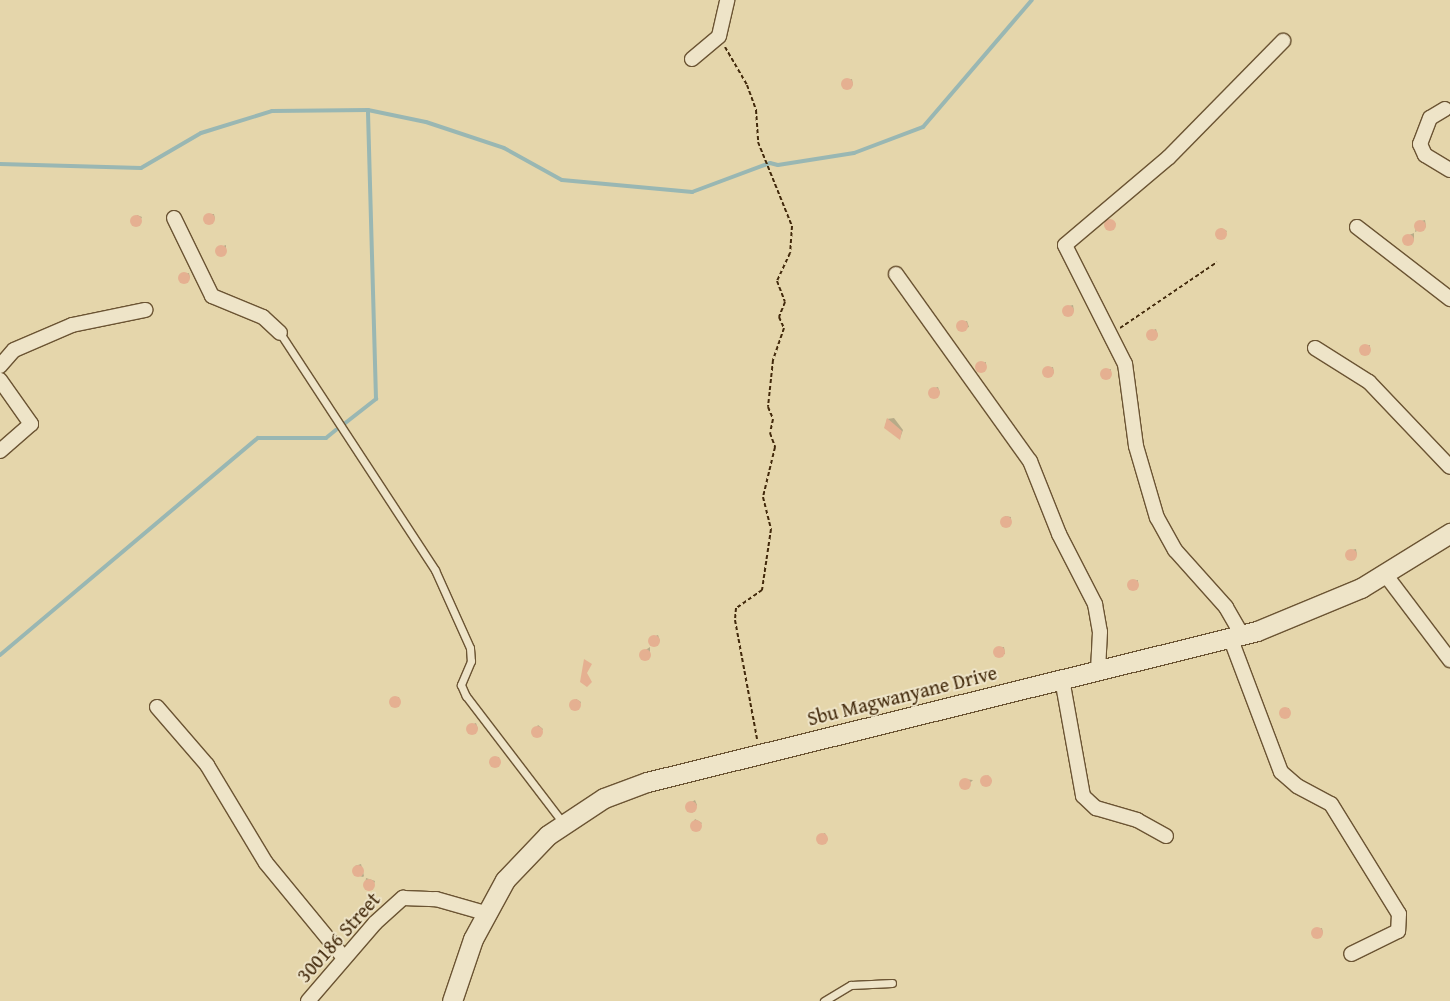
<!DOCTYPE html>
<style>
body{margin:0}
#map{position:relative;width:1450px;height:1001px;overflow:hidden;background:#e5d6ab;font-family:"Gentium Book Plus",serif}
div>[style]{position:absolute}
.shadow>*{inset:0;background:#0003}
.stream>*{height:4px;margin:-2px;padding:0 2px;transform-origin:2px;border-radius:2px;background:#99b7b3}
.building>*{inset:0;background:#e5b091}
.round{border-radius:50%}
.path>*{height:2px;margin-top:-1px;transform-origin:0;background:repeating-linear-gradient(90deg,#42290b 0 4px,transparent 0 6.5px)}
.roads{filter:drop-shadow(1px 0 #6b5433) drop-shadow(-1px 0 #6b5433) drop-shadow(0 1px #6b5433) drop-shadow(0 -1px #6b5433)}
.service>*{height:7px;margin:-3.5px;padding:0 3.5px;transform-origin:3.5px;border-radius:3.5px;background:#eee4c8}
.minor>*{height:14px;margin:-7px;padding:0 7px;transform-origin:7px;border-radius:7px;background:#eee4c8}
.secondary>*{height:19px;margin:-9.5px;padding:0 9.5px;transform-origin:9.5px;border-radius:9.5px;background:#eee4c8}
span{translate:-50% -50%;white-space:nowrap;text-align:center;line-height:1.15;-webkit-text-stroke:4px #eee4c8;paint-order:stroke}
.street-label{font-size:20px;color:#42290b}
</style>
<div id="map">
<div class="shadow">
<i style="clip-path:polygon(852px 79px,853px 85px,845px 88px,844px 81px)"></i>
<i style="clip-path:polygon(206px 214px,214px 214px,215px 219px,207px 222px)"></i>
<i style="clip-path:polygon(137px 215px,142px 217px,138px 225px,132px 223px)"></i>
<i style="clip-path:polygon(1111px 220px,1116px 224px,1111px 229px,1106px 225px)"></i>
<i style="clip-path:polygon(1425px 220px,1426px 227px,1415px 232px,1417px 222px)"></i>
<i style="clip-path:polygon(1221px 228px,1227px 231px,1222px 238px,1216px 234px)"></i>
<i style="clip-path:polygon(1414px 233px,1414px 240px,1406px 244px,1404px 237px)"></i>
<i style="clip-path:polygon(226px 245px,226px 252px,218px 253px,218px 248px)"></i>
<i style="clip-path:polygon(189px 273px,190px 278px,182px 282px,181px 275px)"></i>
<i style="clip-path:polygon(1073px 305px,1074px 311px,1066px 314px,1065px 307px)"></i>
<i style="clip-path:polygon(967px 321px,969px 327px,960px 330px,959px 323px)"></i>
<i style="clip-path:polygon(1156px 329px,1158px 336px,1150px 339px,1149px 332px)"></i>
<i style="clip-path:polygon(1370px 345px,1370px 352px,1362px 353px,1361px 347px)"></i>
<i style="clip-path:polygon(986px 362px,986px 368px,978px 370px,978px 364px)"></i>
<i style="clip-path:polygon(1053px 367px,1054px 373px,1046px 376px,1044px 369px)"></i>
<i style="clip-path:polygon(1111px 369px,1111px 376px,1105px 378px,1103px 371px)"></i>
<i style="clip-path:polygon(938px 387px,940px 393px,932px 396px,931px 389px)"></i>
<i style="clip-path:polygon(894px 418px,903px 430px,900px 438px,885px 427px,887px 419px)"></i>
<i style="clip-path:polygon(1005px 516px,1011px 517px,1010px 525px,1003px 525px)"></i>
<i style="clip-path:polygon(1356px 549px,1357px 555px,1349px 558px,1347px 551px)"></i>
<i style="clip-path:polygon(1138px 580px,1138px 587px,1131px 589px,1129px 582px)"></i>
<i style="clip-path:polygon(658px 635px,660px 641px,651px 646px,651px 638px)"></i>
<i style="clip-path:polygon(650px 647px,650px 656px,642px 659px,641px 653px)"></i>
<i style="clip-path:polygon(1004px 647px,1005px 654px,996px 655px,997px 648px)"></i>
<i style="clip-path:polygon(399px 697px,400px 704px,392px 705px,391px 699px)"></i>
<i style="clip-path:polygon(576px 699px,581px 702px,578px 709px,571px 707px)"></i>
<i style="clip-path:polygon(1289px 708px,1289px 716px,1281px 716px,1282px 709px)"></i>
<i style="clip-path:polygon(476px 723px,478px 729px,470px 732px,469px 726px)"></i>
<i style="clip-path:polygon(538px 725px,543px 729px,538px 736px,533px 733px)"></i>
<i style="clip-path:polygon(499px 757px,500px 764px,492px 765px,491px 759px)"></i>
<i style="clip-path:polygon(988px 775px,992px 781px,985px 785px,981px 782px)"></i>
<i style="clip-path:polygon(964px 779px,973px 780px,965px 788px,960px 784px)"></i>
<i style="clip-path:polygon(695px 800px,697px 805px,692px 813px,687px 805px)"></i>
<i style="clip-path:polygon(695px 819px,702px 823px,695px 830px,692px 826px)"></i>
<i style="clip-path:polygon(825px 833px,828px 840px,820px 843px,818px 836px)"></i>
<i style="clip-path:polygon(361px 864px,364px 876px,363px 877px,356px 875px,355px 866px)"></i>
<i style="clip-path:polygon(366px 878px,375px 881px,372px 889px,365px 887px)"></i>
<i style="clip-path:polygon(1322px 928px,1323px 933px,1315px 936px,1314px 930px)"></i>
</div>
<div class="stream">
<i style="left:0;top:164px;width:141px;rotate:1.6deg"></i>
<i style="left:141px;top:168px;width:69px;rotate:-30.3deg"></i>
<i style="left:201px;top:133px;width:74px;rotate:-17.2deg"></i>
<i style="left:272px;top:111px;width:96px;rotate:-0.6deg"></i>
<i style="left:368px;top:110px;width:59px;rotate:11.7deg"></i>
<i style="left:426px;top:122px;width:82px;rotate:18.4deg"></i>
<i style="left:504px;top:148px;width:66px;rotate:28.9deg"></i>
<i style="left:562px;top:180px;width:131px;rotate:5.3deg"></i>
<i style="left:692px;top:192px;width:83px;rotate:-20.4deg"></i>
<i style="left:770px;top:163px;width:8px;rotate:14deg"></i>
<i style="left:778px;top:165px;width:77px;rotate:-9deg"></i>
<i style="left:854px;top:153px;width:74px;rotate:-20.6deg"></i>
<i style="left:923px;top:127px;width:167px;rotate:-49.4deg"></i>
<i style="left:344px;top:424px;width:41px;rotate:-38deg"></i>
<i style="left:376px;top:399px;width:289px;rotate:-91.6deg"></i>
<i style="left:0;top:655px;width:337px;rotate:-40.1deg"></i>
<i style="left:258px;top:438px;width:68px"></i>
<i style="left:326px;top:438px;width:13px;rotate:-39deg"></i>
</div>
<div class="building">
<i class="round" style="left:841px;top:78px;width:12px;height:12px"></i>
<i class="round" style="left:203px;top:213px;width:12px;height:12px"></i>
<i class="round" style="left:130px;top:215px;width:12px;height:12px"></i>
<i class="round" style="left:1104px;top:219px;width:12px;height:12px"></i>
<i class="round" style="left:1414px;top:220px;width:12px;height:12px"></i>
<i class="round" style="left:1215px;top:228px;width:12px;height:12px"></i>
<i class="round" style="left:1402px;top:234px;width:12px;height:12px"></i>
<i class="round" style="left:215px;top:245px;width:12px;height:12px"></i>
<i class="round" style="left:178px;top:272px;width:12px;height:12px"></i>
<i class="round" style="left:1062px;top:305px;width:12px;height:12px"></i>
<i class="round" style="left:956px;top:320px;width:12px;height:12px"></i>
<i class="round" style="left:1146px;top:329px;width:12px;height:12px"></i>
<i class="round" style="left:1359px;top:344px;width:12px;height:12px"></i>
<i class="round" style="left:975px;top:361px;width:12px;height:12px"></i>
<i class="round" style="left:1042px;top:366px;width:12px;height:12px"></i>
<i class="round" style="left:1100px;top:368px;width:12px;height:12px"></i>
<i class="round" style="left:928px;top:387px;width:12px;height:12px"></i>
<i style="clip-path:polygon(887px 418px,902px 431px,900px 440px,884px 428px)"></i>
<i class="round" style="left:1000px;top:516px;width:12px;height:12px"></i>
<i class="round" style="left:1345px;top:549px;width:12px;height:12px"></i>
<i class="round" style="left:1127px;top:579px;width:12px;height:12px"></i>
<i class="round" style="left:648px;top:635px;width:12px;height:12px"></i>
<i class="round" style="left:993px;top:646px;width:12px;height:12px"></i>
<i class="round" style="left:639px;top:649px;width:12px;height:12px"></i>
<i style="clip-path:polygon(584px 659px,592px 664px,587px 673px,592px 682px,587px 687px,580px 682px)"></i>
<i class="round" style="left:389px;top:696px;width:12px;height:12px"></i>
<i class="round" style="left:569px;top:699px;width:12px;height:12px"></i>
<i class="round" style="left:1279px;top:707px;width:12px;height:12px"></i>
<i class="round" style="left:466px;top:723px;width:12px;height:12px"></i>
<i class="round" style="left:531px;top:726px;width:12px;height:12px"></i>
<i class="round" style="left:489px;top:756px;width:12px;height:12px"></i>
<i class="round" style="left:980px;top:775px;width:12px;height:12px"></i>
<i class="round" style="left:959px;top:778px;width:12px;height:12px"></i>
<i class="round" style="left:685px;top:801px;width:12px;height:12px"></i>
<i class="round" style="left:690px;top:820px;width:12px;height:12px"></i>
<i class="round" style="left:816px;top:833px;width:12px;height:12px"></i>
<i class="round" style="left:352px;top:865px;width:12px;height:12px"></i>
<i class="round" style="left:363px;top:879px;width:12px;height:12px"></i>
<i class="round" style="left:1311px;top:927px;width:12px;height:12px"></i>
</div>
<div class="path">
<i style="left:725px;top:47px;width:44px;rotate:59.9deg"></i>
<i style="left:747px;top:85px;width:27px;rotate:70deg"></i>
<i style="left:756px;top:110px;width:32px;rotate:86deg"></i>
<i style="left:758px;top:142px;width:91px;rotate:68deg"></i>
<i style="left:792px;top:226px;width:27px;rotate:94deg"></i>
<i style="left:790px;top:253px;width:31px;rotate:115deg"></i>
<i style="left:777px;top:281px;width:22px;rotate:69deg"></i>
<i style="left:785px;top:302px;width:16px;rotate:112deg"></i>
<i style="left:779px;top:317px;width:12px;rotate:66deg"></i>
<i style="left:784px;top:328px;width:34px;rotate:109deg"></i>
<i style="left:773px;top:360px;width:47px;rotate:96.1deg"></i>
<i style="left:768px;top:407px;width:13px;rotate:67deg"></i>
<i style="left:773px;top:419px;width:14px;rotate:102deg"></i>
<i style="left:770px;top:433px;width:15px;rotate:70deg"></i>
<i style="left:775px;top:447px;width:51px;rotate:103.5deg"></i>
<i style="left:763px;top:497px;width:33px;rotate:76deg"></i>
<i style="left:771px;top:529px;width:62px;rotate:98.4deg"></i>
<i style="left:762px;top:590px;width:32px;rotate:145deg"></i>
<i style="left:736px;top:608px;width:12px;rotate:95deg"></i>
<i style="left:735px;top:620px;width:121px;rotate:79.5deg"></i>
<i style="left:1120px;top:328px;width:117px;rotate:-34.2deg"></i>
</div>
<div class="roads">
<div class="service">
<i style="left:280px;top:333px;width:283px;rotate:56.8deg"></i>
<i style="left:435px;top:570px;width:85px;rotate:65.8deg"></i>
<i style="left:470px;top:648px;width:13px;rotate:86deg"></i>
<i style="left:471px;top:661px;width:26px;rotate:113deg"></i>
<i style="left:461px;top:685px;width:12px;rotate:66deg"></i>
<i style="left:466px;top:696px;width:160px;rotate:52.6deg"></i>
<i style="left:824px;top:1001px;width:31px;rotate:-31deg"></i>
<i style="left:851px;top:985px;width:41px;rotate:-2.8deg"></i>
</div>
<div class="minor">
<i style="left:692px;top:59px;width:35px;rotate:-40deg"></i>
<i style="left:719px;top:36px;width:37px;rotate:-77deg"></i>
<i style="left:1445px;top:109px;width:17px;rotate:149deg"></i>
<i style="left:1430px;top:118px;width:28px;rotate:111deg"></i>
<i style="left:1420px;top:144px;width:12px;rotate:66deg"></i>
<i style="left:1425px;top:155px;width:29px;rotate:31deg"></i>
<i style="left:174px;top:218px;width:87px;rotate:64deg"></i>
<i style="left:212px;top:296px;width:55px;rotate:22.4deg"></i>
<i style="left:263px;top:317px;width:23px;rotate:43deg"></i>
<i style="left:1357px;top:227px;width:118px;rotate:37.7deg"></i>
<i style="left:896px;top:274px;width:230px;rotate:54.4deg"></i>
<i style="left:1030px;top:461px;width:79px;rotate:68.3deg"></i>
<i style="left:1059px;top:534px;width:79px;rotate:62.8deg"></i>
<i style="left:1095px;top:604px;width:28px;rotate:80deg"></i>
<i style="left:1100px;top:632px;width:38px;rotate:93deg"></i>
<i style="left:1315px;top:348px;width:64px;rotate:32.2deg"></i>
<i style="left:1369px;top:382px;width:117px;rotate:46.4deg"></i>
<i style="left:0;top:366px;width:21px;rotate:-49deg"></i>
<i style="left:14px;top:350px;width:63px;rotate:-23.3deg"></i>
<i style="left:72px;top:325px;width:75px;rotate:-11.6deg"></i>
<i style="left:0;top:380px;width:54px;rotate:54.8deg"></i>
<i style="left:31px;top:424px;width:41px;rotate:138.9deg"></i>
<i style="left:1385px;top:574px;width:108px;rotate:52.9deg"></i>
<i style="left:1242px;top:635px;width:32px;rotate:-120deg"></i>
<i style="left:1226px;top:607px;width:76px;rotate:-131.8deg"></i>
<i style="left:1175px;top:550px;width:37px;rotate:-119deg"></i>
<i style="left:1157px;top:518px;width:75px;rotate:-106.3deg"></i>
<i style="left:1136px;top:446px;width:83px;rotate:-97.6deg"></i>
<i style="left:1125px;top:364px;width:133px;rotate:-116.8deg"></i>
<i style="left:1065px;top:245px;width:136px;rotate:-40.2deg"></i>
<i style="left:1169px;top:157px;width:163px;rotate:-45.5deg"></i>
<i style="left:1230px;top:637px;width:144px;rotate:69.3deg"></i>
<i style="left:1281px;top:772px;width:21px;rotate:41deg"></i>
<i style="left:1297px;top:786px;width:38px;rotate:28deg"></i>
<i style="left:1331px;top:804px;width:129px;rotate:58.3deg"></i>
<i style="left:1399px;top:914px;width:17px;rotate:93deg"></i>
<i style="left:1398px;top:931px;width:52px;rotate:153.9deg"></i>
<i style="left:1062px;top:679px;width:119px;rotate:79.8deg"></i>
<i style="left:1083px;top:796px;width:18px;rotate:43deg"></i>
<i style="left:1096px;top:808px;width:43px;rotate:16.3deg"></i>
<i style="left:1137px;top:820px;width:33px;rotate:29deg"></i>
<i style="left:157px;top:707px;width:77px;rotate:49.2deg"></i>
<i style="left:207px;top:765px;width:114px;rotate:59deg"></i>
<i style="left:266px;top:863px;width:123px;rotate:50.6deg"></i>
<i style="left:308px;top:1001px;width:103px;rotate:-49.3deg"></i>
<i style="left:375px;top:923px;width:38px;rotate:-42deg"></i>
<i style="left:403px;top:898px;width:33px;rotate:2deg"></i>
<i style="left:436px;top:899px;width:51px;rotate:15.9deg"></i>
</div>
<div class="secondary">
<i style="left:452px;top:1001px;width:65px;rotate:-71.3deg"></i>
<i style="left:473px;top:939px;width:67px;rotate:-61.5deg"></i>
<i style="left:505px;top:880px;width:62px;rotate:-46.3deg"></i>
<i style="left:548px;top:835px;width:67px;rotate:-33.5deg"></i>
<i style="left:604px;top:798px;width:46px;rotate:-20.4deg"></i>
<i style="left:647px;top:782px;width:628px;rotate:-13.9deg"></i>
<i style="left:1257px;top:631px;width:113px;rotate:-22.5deg"></i>
<i style="left:1361px;top:588px;width:105px;rotate:-31.7deg"></i>
</div>
</div>
<div class="street-label">
<span style="left:902px;top:695px;rotate:-14deg">Sbu Magwanyane Drive</span>
<span style="left:338px;top:937px;rotate:-48deg">300186 Street</span>
</div>
</div>
